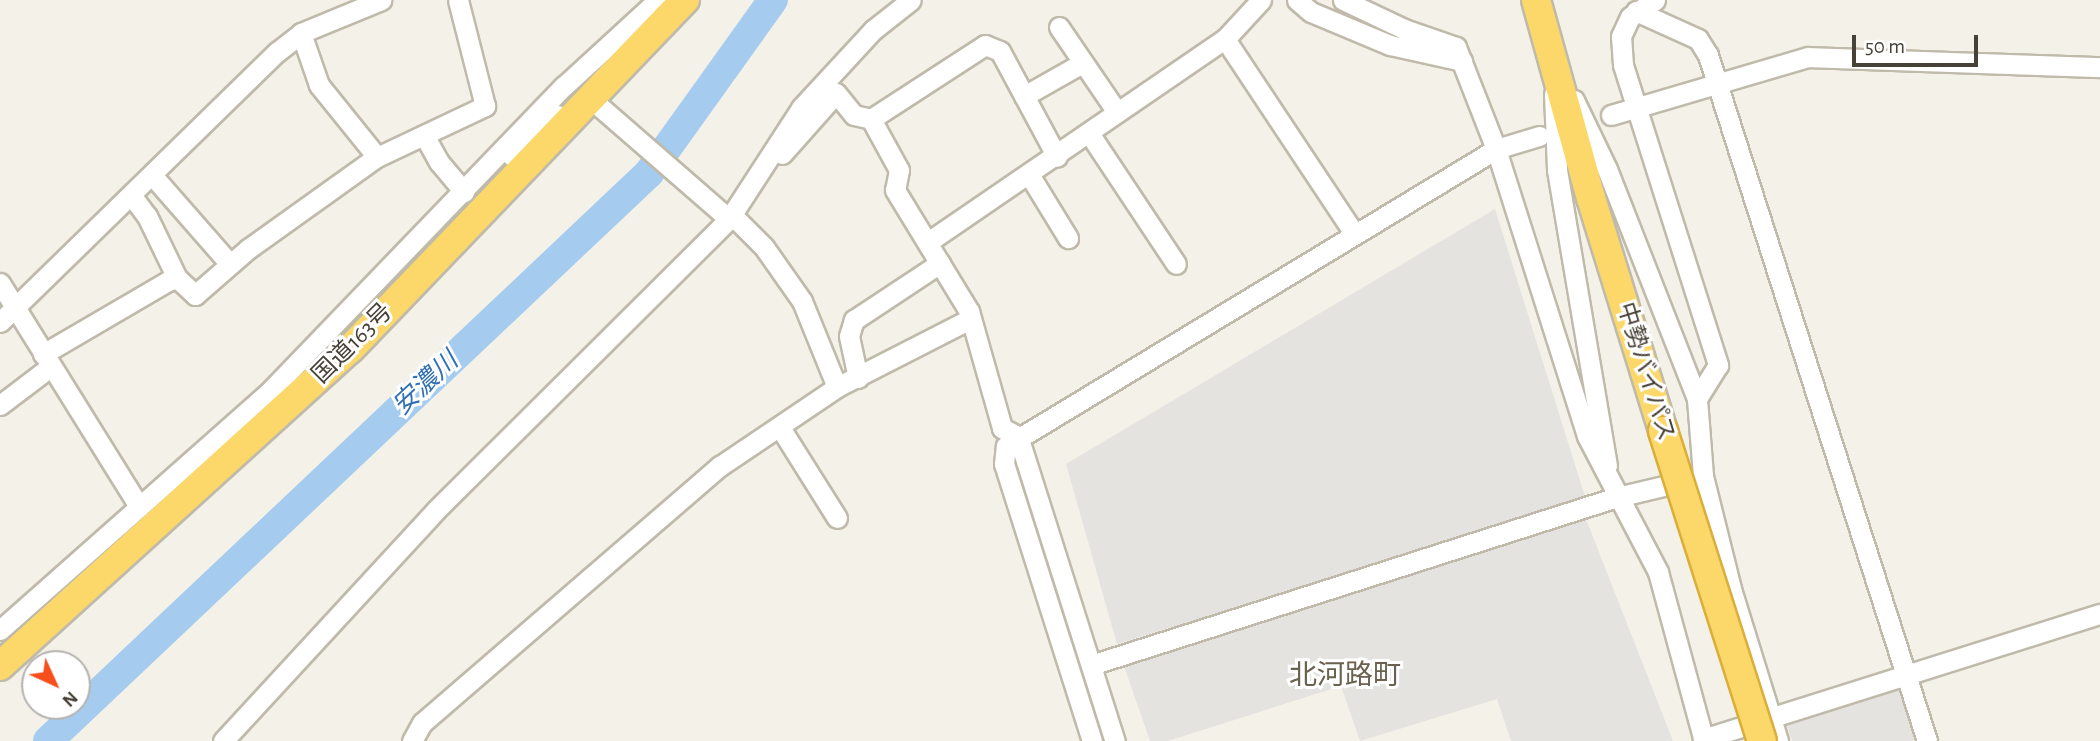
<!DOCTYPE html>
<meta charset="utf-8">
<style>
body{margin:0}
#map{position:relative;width:2100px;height:741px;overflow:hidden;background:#f4f1e8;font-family:"Alegreya Sans","Noto Sans JP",sans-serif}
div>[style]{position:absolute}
.parking>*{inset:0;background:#e5e3e0}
.river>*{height:30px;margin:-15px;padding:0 15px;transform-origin:15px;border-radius:15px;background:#a5cbef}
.roads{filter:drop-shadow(2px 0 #bfbaaa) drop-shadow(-2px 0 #bfbaaa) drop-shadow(0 2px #bfbaaa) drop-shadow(0 -2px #bfbaaa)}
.minor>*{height:19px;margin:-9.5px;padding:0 9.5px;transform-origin:9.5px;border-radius:9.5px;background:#fff}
.highway>*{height:28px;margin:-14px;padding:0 14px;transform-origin:14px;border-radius:14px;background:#fcd86b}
.bridges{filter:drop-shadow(2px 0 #dbae3a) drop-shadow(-2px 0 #dbae3a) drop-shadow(0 2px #dbae3a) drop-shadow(0 -2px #dbae3a)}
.highway-bridge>*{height:28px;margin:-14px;padding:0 14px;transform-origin:14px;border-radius:14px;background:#fcd86b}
span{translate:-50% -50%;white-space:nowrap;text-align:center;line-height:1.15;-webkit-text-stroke:6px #fff;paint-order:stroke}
.street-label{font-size:24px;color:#474237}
.water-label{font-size:26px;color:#3170b2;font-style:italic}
.quarter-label{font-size:28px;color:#6a614e}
.north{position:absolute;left:21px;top:650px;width:70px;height:70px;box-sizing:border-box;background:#fff;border:2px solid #b5b3af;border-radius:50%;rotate:135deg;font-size:19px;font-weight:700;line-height:28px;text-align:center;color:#474237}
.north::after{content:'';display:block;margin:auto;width:24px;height:32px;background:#f74f1c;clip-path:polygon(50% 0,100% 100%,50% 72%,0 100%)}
.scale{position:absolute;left:1852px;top:35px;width:126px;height:32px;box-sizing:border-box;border:4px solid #474237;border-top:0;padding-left:9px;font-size:21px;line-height:24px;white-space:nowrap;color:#474237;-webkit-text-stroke:5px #fff;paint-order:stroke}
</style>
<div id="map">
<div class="parking">
<i style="clip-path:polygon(1495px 209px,1586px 500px,1117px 644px,1066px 464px)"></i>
<i style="clip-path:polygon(1586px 519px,1673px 741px,1511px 741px,1497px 699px,1360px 741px,1341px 686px,1168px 741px,1150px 741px,1124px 666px)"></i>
<i style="clip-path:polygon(1901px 682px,1919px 741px,1792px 741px,1786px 722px)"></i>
</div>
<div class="river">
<i style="left:48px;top:741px;width:827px;rotate:-43.38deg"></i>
<i style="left:649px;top:173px;width:213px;rotate:-54.4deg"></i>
</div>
<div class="roads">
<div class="minor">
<i style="left:1297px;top:0;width:18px;rotate:41deg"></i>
<i style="left:1311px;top:12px;width:86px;rotate:22.7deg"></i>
<i style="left:1390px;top:45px;width:74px;rotate:12.5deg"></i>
<i style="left:1343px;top:0;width:68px;rotate:25.4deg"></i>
<i style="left:1404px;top:29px;width:55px;rotate:19.1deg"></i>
<i style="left:1456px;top:47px;width:110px;rotate:68.6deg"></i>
<i style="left:1496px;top:149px;width:301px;rotate:72.4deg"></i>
<i style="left:1587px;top:436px;width:153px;rotate:62.4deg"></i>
<i style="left:1658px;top:572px;width:175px;rotate:74.8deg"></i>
<i style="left:1655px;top:0;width:30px;rotate:146deg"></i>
<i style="left:1630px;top:17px;width:21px;rotate:115deg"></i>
<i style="left:1621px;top:36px;width:29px;rotate:86deg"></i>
<i style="left:1623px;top:65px;width:315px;rotate:72.4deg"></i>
<i style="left:1718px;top:365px;width:40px;rotate:122deg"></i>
<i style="left:1636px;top:11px;width:68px;rotate:24.3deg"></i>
<i style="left:1698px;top:39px;width:19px;rotate:58deg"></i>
<i style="left:1708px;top:55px;width:720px;rotate:72.29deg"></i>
<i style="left:1059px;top:27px;width:103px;rotate:55.7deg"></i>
<i style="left:301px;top:33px;width:55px;rotate:70.9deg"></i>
<i style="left:319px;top:85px;width:92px;rotate:51.1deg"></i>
<i style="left:1225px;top:39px;width:233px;rotate:56.4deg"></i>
<i style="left:1554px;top:94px;width:76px;rotate:87.7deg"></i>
<i style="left:1557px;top:170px;width:300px;rotate:80.4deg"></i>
<i style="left:1024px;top:96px;width:67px;rotate:-29.6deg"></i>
<i style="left:591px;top:99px;width:183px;rotate:41deg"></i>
<i style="left:1574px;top:100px;width:76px;rotate:64.4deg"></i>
<i style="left:1607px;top:169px;width:247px;rotate:68.6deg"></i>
<i style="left:1697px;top:399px;width:77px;rotate:85.5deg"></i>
<i style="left:1703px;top:476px;width:120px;rotate:76deg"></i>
<i style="left:1732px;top:592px;width:156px;rotate:72.8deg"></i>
<i style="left:1611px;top:115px;width:205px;rotate:-16.4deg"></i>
<i style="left:1808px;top:57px;width:292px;rotate:2deg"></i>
<i style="left:871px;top:119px;width:136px;rotate:-33deg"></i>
<i style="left:985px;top:45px;width:16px;rotate:22deg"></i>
<i style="left:1000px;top:51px;width:120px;rotate:61.7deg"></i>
<i style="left:1089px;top:133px;width:157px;rotate:56.4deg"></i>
<i style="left:424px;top:135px;width:31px;rotate:61deg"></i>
<i style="left:439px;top:162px;width:39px;rotate:50deg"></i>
<i style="left:782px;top:154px;width:81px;rotate:-48.5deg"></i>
<i style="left:836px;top:93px;width:28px;rotate:51deg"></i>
<i style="left:854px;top:115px;width:17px;rotate:13deg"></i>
<i style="left:871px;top:119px;width:58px;rotate:61.2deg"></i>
<i style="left:899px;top:170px;width:20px;rotate:101deg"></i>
<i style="left:895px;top:190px;width:142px;rotate:58.6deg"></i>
<i style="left:969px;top:311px;width:122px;rotate:74.2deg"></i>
<i style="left:1002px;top:428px;width:18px;rotate:27deg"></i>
<i style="left:1018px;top:436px;width:320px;rotate:72.4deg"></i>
<i style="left:512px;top:156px;width:61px;rotate:-42.3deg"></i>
<i style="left:152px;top:175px;width:118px;rotate:48.8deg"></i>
<i style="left:1030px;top:176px;width:73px;rotate:58.5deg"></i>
<i style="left:131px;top:195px;width:26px;rotate:53deg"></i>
<i style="left:147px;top:216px;width:69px;rotate:64.2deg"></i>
<i style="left:732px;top:215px;width:45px;rotate:45deg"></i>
<i style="left:764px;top:247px;width:66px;rotate:54.9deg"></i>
<i style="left:802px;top:301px;width:93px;rotate:67.9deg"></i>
<i style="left:928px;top:242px;width:360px;rotate:-34.4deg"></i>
<i style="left:1225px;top:39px;width:53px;rotate:-47.3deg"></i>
<i style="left:0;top:283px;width:259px;rotate:58.1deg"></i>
<i style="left:0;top:322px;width:387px;rotate:-44.3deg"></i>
<i style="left:277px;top:52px;width:31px;rotate:-38deg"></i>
<i style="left:301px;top:33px;width:87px;rotate:-22.4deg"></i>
<i style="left:43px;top:354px;width:145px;rotate:-30.3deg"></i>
<i style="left:168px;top:281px;width:9px;rotate:-18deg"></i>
<i style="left:177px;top:278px;width:25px;rotate:43deg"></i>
<i style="left:195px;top:295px;width:70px;rotate:-41deg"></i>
<i style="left:248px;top:249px;width:156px;rotate:-35.6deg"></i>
<i style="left:375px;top:158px;width:122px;rotate:-25.3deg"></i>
<i style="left:485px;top:106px;width:109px;rotate:-104.3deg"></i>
<i style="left:858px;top:378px;width:43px;rotate:-102.1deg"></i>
<i style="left:849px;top:336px;width:17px;rotate:-73deg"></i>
<i style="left:854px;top:320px;width:103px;rotate:-33.5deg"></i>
<i style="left:0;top:405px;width:63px;rotate:-37.2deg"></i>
<i style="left:781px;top:429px;width:105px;rotate:57.8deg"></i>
<i style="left:0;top:630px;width:362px;rotate:-41.5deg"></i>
<i style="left:271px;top:390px;width:422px;rotate:-46.1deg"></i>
<i style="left:564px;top:86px;width:127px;rotate:-42.5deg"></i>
<i style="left:1091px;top:665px;width:552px;rotate:-17.71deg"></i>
<i style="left:1617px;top:497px;width:74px;rotate:-13.3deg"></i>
<i style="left:1703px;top:739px;width:416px;rotate:-17.5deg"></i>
<i style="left:223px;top:741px;width:314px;rotate:-47.3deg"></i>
<i style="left:436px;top:510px;width:413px;rotate:-44.8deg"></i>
<i style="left:729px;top:219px;width:132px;rotate:-57deg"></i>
<i style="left:801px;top:108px;width:106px;rotate:-47.3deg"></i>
<i style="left:873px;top:30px;width:48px;rotate:-38.3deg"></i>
<i style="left:412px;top:741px;width:21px;rotate:-61deg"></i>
<i style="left:422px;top:723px;width:394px;rotate:-40.8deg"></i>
<i style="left:720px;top:466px;width:141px;rotate:-34deg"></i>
<i style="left:837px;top:387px;width:147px;rotate:-27.1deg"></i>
<i style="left:1092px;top:741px;width:291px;rotate:-107.6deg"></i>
<i style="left:1004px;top:464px;width:18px;rotate:-84deg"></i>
<i style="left:1006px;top:446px;width:573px;rotate:-31.22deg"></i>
<i style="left:1496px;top:149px;width:45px;rotate:-16.8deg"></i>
</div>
<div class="highway">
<i style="left:1536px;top:0;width:205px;rotate:74.5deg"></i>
<i style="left:1591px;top:198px;width:244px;rotate:72.8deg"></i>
<i style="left:0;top:666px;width:472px;rotate:-42.2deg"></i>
<i style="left:350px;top:349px;width:484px;rotate:-46.2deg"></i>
</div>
</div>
<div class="bridges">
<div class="highway-bridge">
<i style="left:1663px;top:431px;width:325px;rotate:72.3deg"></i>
</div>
</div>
<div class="street-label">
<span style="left:353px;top:344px;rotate:-45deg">国道163号</span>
<span style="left:1645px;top:372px;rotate:73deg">中勢バイパス</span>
</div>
<div class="water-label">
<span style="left:426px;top:384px;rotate:-43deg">安濃川</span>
</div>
<div class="quarter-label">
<span style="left:1345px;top:676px">北河路町</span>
</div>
<div class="north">N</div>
<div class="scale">50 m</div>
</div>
